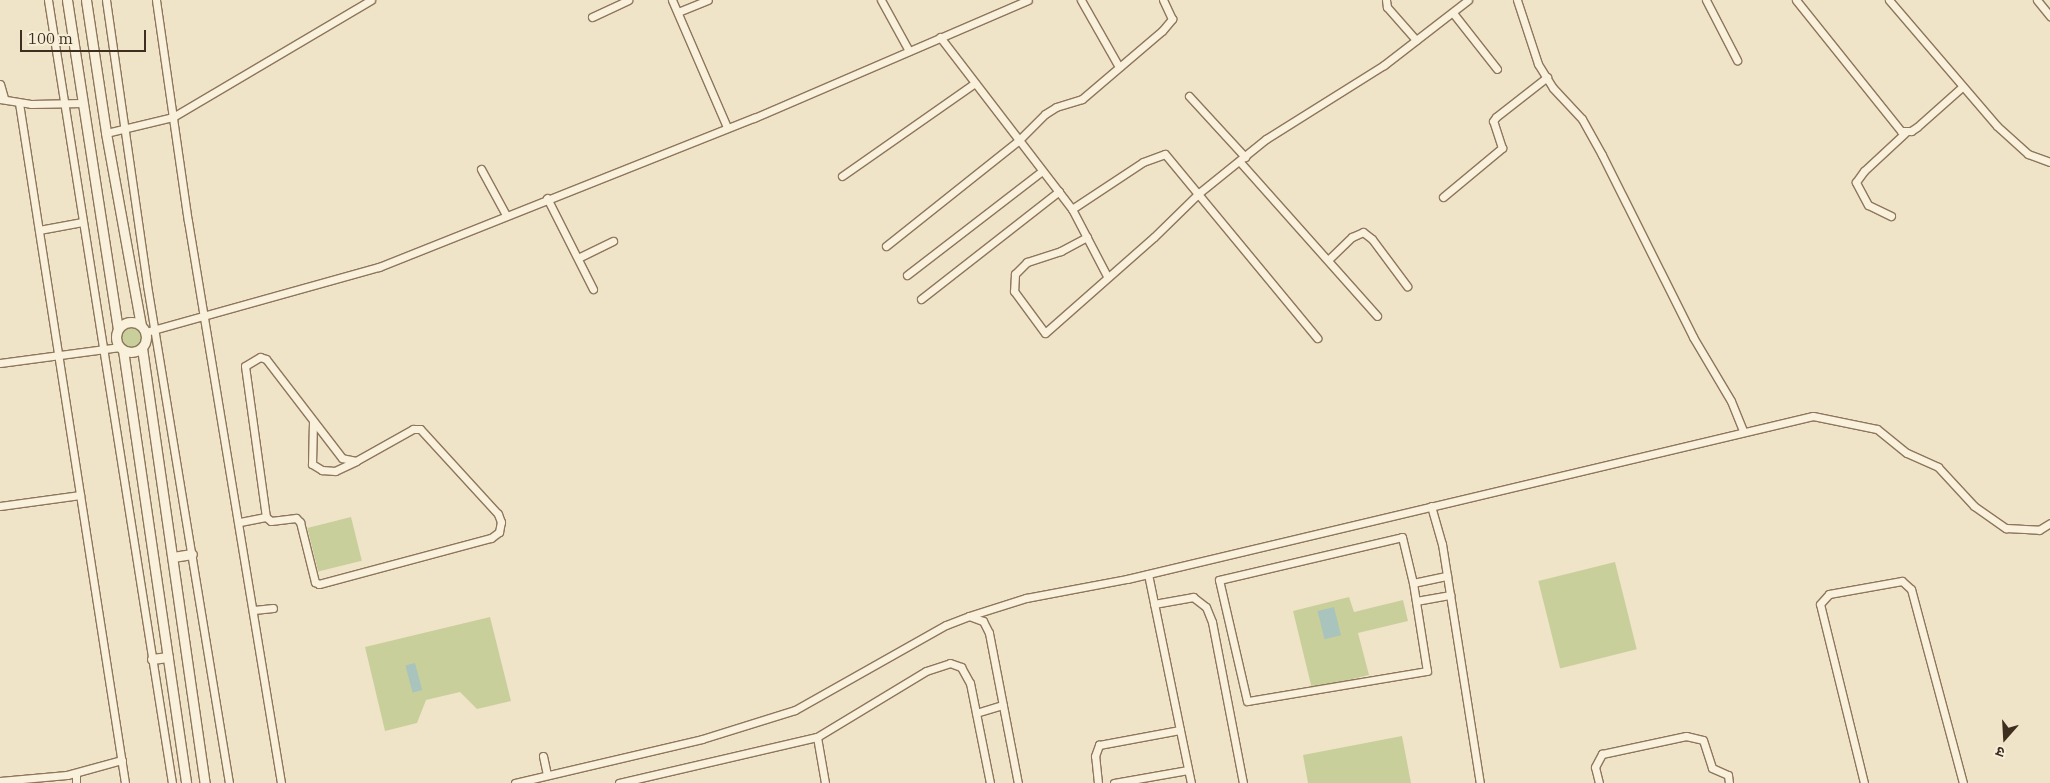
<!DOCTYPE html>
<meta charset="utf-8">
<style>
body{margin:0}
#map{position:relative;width:2050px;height:783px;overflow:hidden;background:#f0e4c8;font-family:"IBM Plex Serif","Noto Sans Devanagari",serif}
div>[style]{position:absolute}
.green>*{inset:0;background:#c9cf9b;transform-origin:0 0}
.round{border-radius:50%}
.water>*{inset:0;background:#a9c4bc;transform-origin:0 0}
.roads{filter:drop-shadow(1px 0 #8d765c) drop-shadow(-1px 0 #8d765c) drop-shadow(0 1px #8d765c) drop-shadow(0 -1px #8d765c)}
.street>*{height:7px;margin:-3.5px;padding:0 3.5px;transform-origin:3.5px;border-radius:3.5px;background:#faf1dc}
.secondary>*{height:9px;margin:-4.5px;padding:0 4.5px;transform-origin:4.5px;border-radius:4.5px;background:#faf1dc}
.secondary>.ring{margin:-4.5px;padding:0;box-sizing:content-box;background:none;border:9px solid #faf1dc;border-radius:50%}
span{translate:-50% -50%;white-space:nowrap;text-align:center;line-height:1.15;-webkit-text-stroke:4.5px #f7eed8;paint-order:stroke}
.north{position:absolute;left:1980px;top:713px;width:50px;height:50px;-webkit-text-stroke:4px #f7eed8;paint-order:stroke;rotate:199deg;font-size:14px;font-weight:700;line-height:20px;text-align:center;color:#3d2e20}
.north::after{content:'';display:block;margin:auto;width:18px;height:22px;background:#3d2e20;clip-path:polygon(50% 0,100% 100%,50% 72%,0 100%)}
.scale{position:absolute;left:20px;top:30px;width:126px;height:22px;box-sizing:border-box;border:2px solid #3d2e20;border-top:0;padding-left:6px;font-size:15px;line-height:18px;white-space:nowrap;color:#3d2e20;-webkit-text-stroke:4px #f7eed8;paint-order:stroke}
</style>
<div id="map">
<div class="green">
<i class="round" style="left:118px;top:324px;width:26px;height:26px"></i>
<i style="left:351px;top:517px;width:45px;height:45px;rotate:76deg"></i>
<i style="left:1615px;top:562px;width:90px;height:79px;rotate:76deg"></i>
<i style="clip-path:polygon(1349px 597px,1354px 612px,1403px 600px,1408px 621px,1358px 633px,1369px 675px,1312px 689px,1293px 611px)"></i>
<i style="clip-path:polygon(490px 617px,511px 701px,477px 709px,460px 692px,426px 700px,417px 723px,385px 731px,365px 647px)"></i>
<i style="clip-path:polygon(1402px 736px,1411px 783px,1308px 783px,1303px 755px)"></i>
</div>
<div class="water">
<i style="left:1334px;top:607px;width:29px;height:17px;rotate:76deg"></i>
<i style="left:415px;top:663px;width:28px;height:10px;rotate:75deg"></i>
</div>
<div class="roads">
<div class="street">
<i style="left:48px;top:0;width:793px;rotate:81deg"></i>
<i style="left:106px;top:0;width:288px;rotate:81.8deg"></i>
<i style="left:147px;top:285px;width:505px;rotate:80.65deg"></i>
<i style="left:156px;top:0;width:223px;rotate:81.8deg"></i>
<i style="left:188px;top:221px;width:570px;rotate:80.6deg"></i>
<i style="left:672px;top:0;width:138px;rotate:66.6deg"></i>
<i style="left:881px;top:0;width:58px;rotate:61.2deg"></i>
<i style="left:1081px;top:0;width:77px;rotate:60.4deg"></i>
<i style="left:1386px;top:0;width:7px;rotate:82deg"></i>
<i style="left:1387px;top:7px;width:44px;rotate:48.7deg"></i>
<i style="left:1517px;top:0;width:67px;rotate:71.8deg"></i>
<i style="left:1538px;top:64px;width:28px;rotate:58deg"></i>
<i style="left:1553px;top:88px;width:42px;rotate:46.9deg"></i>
<i style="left:1582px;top:119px;width:41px;rotate:60.9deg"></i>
<i style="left:1602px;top:155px;width:203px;rotate:63.4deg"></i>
<i style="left:1693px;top:337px;width:74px;rotate:59.3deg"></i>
<i style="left:1731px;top:401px;width:32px;rotate:68deg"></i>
<i style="left:1706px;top:0;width:68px;rotate:62.7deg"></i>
<i style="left:1796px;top:0;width:168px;rotate:51.3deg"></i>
<i style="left:1901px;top:131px;width:10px"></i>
<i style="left:1911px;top:131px;width:7px;rotate:-34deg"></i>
<i style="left:1917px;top:127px;width:60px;rotate:-41.6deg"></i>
<i style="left:1889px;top:0;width:166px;rotate:49.4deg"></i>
<i style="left:1997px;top:126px;width:42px;rotate:42.1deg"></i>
<i style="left:2028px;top:154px;width:23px;rotate:20deg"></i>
<i style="left:2037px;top:0;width:21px;rotate:51deg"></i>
<i style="left:678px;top:12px;width:32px;rotate:-22deg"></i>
<i style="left:1453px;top:13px;width:71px;rotate:51.8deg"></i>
<i style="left:592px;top:17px;width:40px;rotate:-25deg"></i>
<i style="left:940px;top:37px;width:217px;rotate:52.5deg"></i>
<i style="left:1072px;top:209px;width:76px;rotate:62.4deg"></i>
<i style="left:0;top:84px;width:15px;rotate:74deg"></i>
<i style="left:1189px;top:96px;width:83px;rotate:47.4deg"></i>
<i style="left:0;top:99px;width:31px;rotate:9deg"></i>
<i style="left:31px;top:104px;width:52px;rotate:-1.1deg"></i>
<i style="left:19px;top:103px;width:688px;rotate:81.14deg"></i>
<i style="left:106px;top:133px;width:69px;rotate:-13.4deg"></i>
<i style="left:173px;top:117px;width:230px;rotate:-30.6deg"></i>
<i style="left:1240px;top:162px;width:206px;rotate:48.3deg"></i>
<i style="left:481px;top:169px;width:52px;rotate:61.5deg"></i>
<i style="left:842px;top:176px;width:162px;rotate:-35deg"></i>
<i style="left:1443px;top:197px;width:77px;rotate:-39.7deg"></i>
<i style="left:1502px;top:148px;width:28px;rotate:-108deg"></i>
<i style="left:1493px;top:121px;width:5px;rotate:-53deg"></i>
<i style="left:1496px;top:117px;width:65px;rotate:-38.1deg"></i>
<i style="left:547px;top:198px;width:102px;rotate:63.2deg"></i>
<i style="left:1072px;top:209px;width:85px;rotate:-33.5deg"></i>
<i style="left:1143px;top:162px;width:23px;rotate:-20deg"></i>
<i style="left:1165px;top:154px;width:239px;rotate:50.4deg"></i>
<i style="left:1891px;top:216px;width:25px;rotate:-154deg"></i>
<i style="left:1868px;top:205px;width:26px;rotate:-118deg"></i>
<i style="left:1856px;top:182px;width:14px;rotate:-54deg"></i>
<i style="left:1864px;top:171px;width:57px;rotate:-42.9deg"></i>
<i style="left:39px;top:230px;width:44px;rotate:-10.5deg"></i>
<i style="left:1087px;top:237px;width:30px;rotate:152deg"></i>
<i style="left:1061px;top:251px;width:36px;rotate:162deg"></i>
<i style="left:1027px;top:262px;width:17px;rotate:135deg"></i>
<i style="left:1015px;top:274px;width:17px;rotate:93deg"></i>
<i style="left:1014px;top:291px;width:52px;rotate:53.6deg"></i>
<i style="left:1045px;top:333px;width:145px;rotate:-41.4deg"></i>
<i style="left:1154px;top:237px;width:63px;rotate:-44.4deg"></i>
<i style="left:1199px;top:193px;width:86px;rotate:-38.9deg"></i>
<i style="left:1266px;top:139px;width:139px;rotate:-32.1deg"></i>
<i style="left:1384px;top:65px;width:106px;rotate:-37.7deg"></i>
<i style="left:886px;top:246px;width:169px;rotate:-38.5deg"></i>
<i style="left:1018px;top:141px;width:38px;rotate:-45deg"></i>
<i style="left:1045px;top:114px;width:13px;rotate:-32deg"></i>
<i style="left:1056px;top:107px;width:27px;rotate:-17deg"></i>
<i style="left:1082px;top:99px;width:105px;rotate:-40.4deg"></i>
<i style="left:1162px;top:31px;width:16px;rotate:-50deg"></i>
<i style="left:1172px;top:19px;width:21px;rotate:-115deg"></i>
<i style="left:578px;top:258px;width:39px;rotate:-26deg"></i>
<i style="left:1328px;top:260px;width:33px;rotate:-44deg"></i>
<i style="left:1352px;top:237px;width:12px;rotate:-24deg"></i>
<i style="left:1363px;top:232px;width:11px;rotate:38deg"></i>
<i style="left:1372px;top:239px;width:59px;rotate:53.3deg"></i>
<i style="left:907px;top:275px;width:170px;rotate:-37.6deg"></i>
<i style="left:921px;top:299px;width:175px;rotate:-38deg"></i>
<i style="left:146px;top:332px;width:242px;rotate:-15.6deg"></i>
<i style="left:379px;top:267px;width:404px;rotate:-21.7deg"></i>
<i style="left:754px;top:118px;width:298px;rotate:-23.3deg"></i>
<i style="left:0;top:363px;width:121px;rotate:-7.6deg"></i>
<i style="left:313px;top:421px;width:43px;rotate:91.3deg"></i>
<i style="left:312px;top:464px;width:12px;rotate:31deg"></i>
<i style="left:322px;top:470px;width:13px;rotate:4deg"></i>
<i style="left:335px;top:471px;width:23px;rotate:-25deg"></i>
<i style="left:0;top:506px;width:81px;rotate:-7.8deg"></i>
<i style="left:1431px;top:506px;width:40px;rotate:74deg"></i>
<i style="left:1442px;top:544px;width:242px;rotate:81deg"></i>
<i style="left:240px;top:522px;width:26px;rotate:-11deg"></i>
<i style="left:266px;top:517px;width:6px;rotate:39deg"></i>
<i style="left:271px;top:521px;width:25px;rotate:-7deg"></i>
<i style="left:296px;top:518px;width:6px;rotate:45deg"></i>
<i style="left:300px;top:522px;width:62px;rotate:76deg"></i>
<i style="left:315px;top:582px;width:4px;rotate:27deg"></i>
<i style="left:319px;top:584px;width:178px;rotate:-15deg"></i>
<i style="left:491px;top:538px;width:10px;rotate:-37deg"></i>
<i style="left:499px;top:532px;width:10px;rotate:-79deg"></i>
<i style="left:501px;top:522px;width:9px;rotate:-111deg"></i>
<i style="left:498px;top:514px;width:115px;rotate:-132.5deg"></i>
<i style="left:420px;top:429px;width:7px;rotate:180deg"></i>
<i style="left:413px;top:429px;width:65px;rotate:150.7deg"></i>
<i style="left:356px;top:461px;width:14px;rotate:-168deg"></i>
<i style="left:342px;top:458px;width:125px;rotate:-127.5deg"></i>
<i style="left:266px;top:359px;width:6px;rotate:-162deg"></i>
<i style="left:260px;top:357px;width:17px;rotate:149deg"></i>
<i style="left:245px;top:366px;width:152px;rotate:82.1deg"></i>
<i style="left:1402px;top:537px;width:47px;rotate:76.6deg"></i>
<i style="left:1413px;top:583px;width:89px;rotate:81deg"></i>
<i style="left:1427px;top:671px;width:182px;rotate:170.5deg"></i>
<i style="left:1247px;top:701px;width:124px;rotate:-103deg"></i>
<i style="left:1219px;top:580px;width:188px;rotate:-13.2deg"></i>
<i style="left:1413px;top:583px;width:35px;rotate:-12deg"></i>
<i style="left:1416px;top:601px;width:35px;rotate:-10deg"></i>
<i style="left:1154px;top:604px;width:40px;rotate:-10deg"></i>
<i style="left:1193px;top:597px;width:16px;rotate:38deg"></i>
<i style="left:1206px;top:607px;width:16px;rotate:68deg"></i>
<i style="left:1212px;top:622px;width:164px;rotate:79.1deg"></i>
<i style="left:254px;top:610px;width:19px;rotate:-6deg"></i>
<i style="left:969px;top:616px;width:60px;rotate:-17.5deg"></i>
<i style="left:1026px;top:598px;width:103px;rotate:-10.7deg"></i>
<i style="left:1127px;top:579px;width:705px;rotate:-13.37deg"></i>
<i style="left:1813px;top:416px;width:65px;rotate:11.5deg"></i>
<i style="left:1877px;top:429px;width:38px;rotate:39deg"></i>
<i style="left:1907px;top:453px;width:34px;rotate:24deg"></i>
<i style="left:1938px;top:467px;width:53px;rotate:47.3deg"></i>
<i style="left:1974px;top:506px;width:39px;rotate:35deg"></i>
<i style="left:2006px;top:528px;width:33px;rotate:3deg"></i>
<i style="left:2039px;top:530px;width:13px;rotate:-32deg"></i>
<i style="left:976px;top:713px;width:28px;rotate:-17deg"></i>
<i style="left:1180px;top:730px;width:54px;rotate:78.3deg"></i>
<i style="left:817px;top:737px;width:127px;rotate:-31.2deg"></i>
<i style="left:926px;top:671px;width:25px;rotate:-18deg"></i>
<i style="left:950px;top:663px;width:12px;rotate:20deg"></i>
<i style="left:961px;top:667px;width:18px;rotate:61deg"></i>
<i style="left:970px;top:683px;width:102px;rotate:78.7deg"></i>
<i style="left:543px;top:756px;width:19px;rotate:78deg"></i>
<i style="left:76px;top:773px;width:10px;rotate:90deg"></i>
<i style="left:0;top:781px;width:67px;rotate:-5.1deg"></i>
<i style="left:67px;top:775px;width:57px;rotate:-15.3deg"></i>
<i style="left:515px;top:783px;width:192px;rotate:-13.2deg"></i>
<i style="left:702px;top:739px;width:97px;rotate:-17.3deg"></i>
<i style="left:795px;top:710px;width:173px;rotate:-29.4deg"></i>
<i style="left:946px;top:625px;width:25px;rotate:-21deg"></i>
<i style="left:969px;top:616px;width:15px;rotate:20deg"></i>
<i style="left:983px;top:621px;width:13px;rotate:63deg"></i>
<i style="left:989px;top:633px;width:153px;rotate:79.1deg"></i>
<i style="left:619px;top:783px;width:203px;rotate:-13.1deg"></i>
<i style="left:817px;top:737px;width:47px;rotate:80.1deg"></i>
<i style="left:1098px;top:783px;width:27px;rotate:-96deg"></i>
<i style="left:1095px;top:756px;width:12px;rotate:-70deg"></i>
<i style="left:1099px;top:745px;width:82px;rotate:-10.5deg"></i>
<i style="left:1180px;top:730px;width:159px;rotate:-101.6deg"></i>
<i style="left:1114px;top:783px;width:75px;rotate:-10deg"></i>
<i style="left:1599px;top:783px;width:16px;rotate:-104deg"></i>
<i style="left:1595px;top:767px;width:15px;rotate:-62deg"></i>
<i style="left:1602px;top:754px;width:86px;rotate:-12.1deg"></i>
<i style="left:1686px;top:736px;width:17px;rotate:13deg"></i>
<i style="left:1703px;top:740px;width:29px;rotate:72deg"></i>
<i style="left:1712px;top:768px;width:17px;rotate:24deg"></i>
<i style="left:1728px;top:775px;width:8px;rotate:83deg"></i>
<i style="left:1864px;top:783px;width:184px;rotate:-103.8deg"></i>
<i style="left:1820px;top:604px;width:13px;rotate:-48deg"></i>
<i style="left:1829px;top:594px;width:74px;rotate:-10.1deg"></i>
<i style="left:1902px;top:581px;width:12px;rotate:42deg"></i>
<i style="left:1911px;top:589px;width:201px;rotate:75deg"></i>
</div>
<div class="secondary">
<i style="left:67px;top:0;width:332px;rotate:81.2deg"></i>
<i style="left:86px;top:0;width:134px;rotate:81.4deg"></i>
<i style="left:106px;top:133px;width:195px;rotate:79.7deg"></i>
<i class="ring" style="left:116px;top:322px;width:21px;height:21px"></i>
<i style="left:142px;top:348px;width:440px;rotate:81.8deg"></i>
<i style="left:123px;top:350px;width:438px;rotate:81.7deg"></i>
<i style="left:173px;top:557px;width:19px;rotate:-9deg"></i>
<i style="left:152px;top:659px;width:16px;rotate:-7deg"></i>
</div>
</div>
<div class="north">उ</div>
<div class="scale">100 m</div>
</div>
